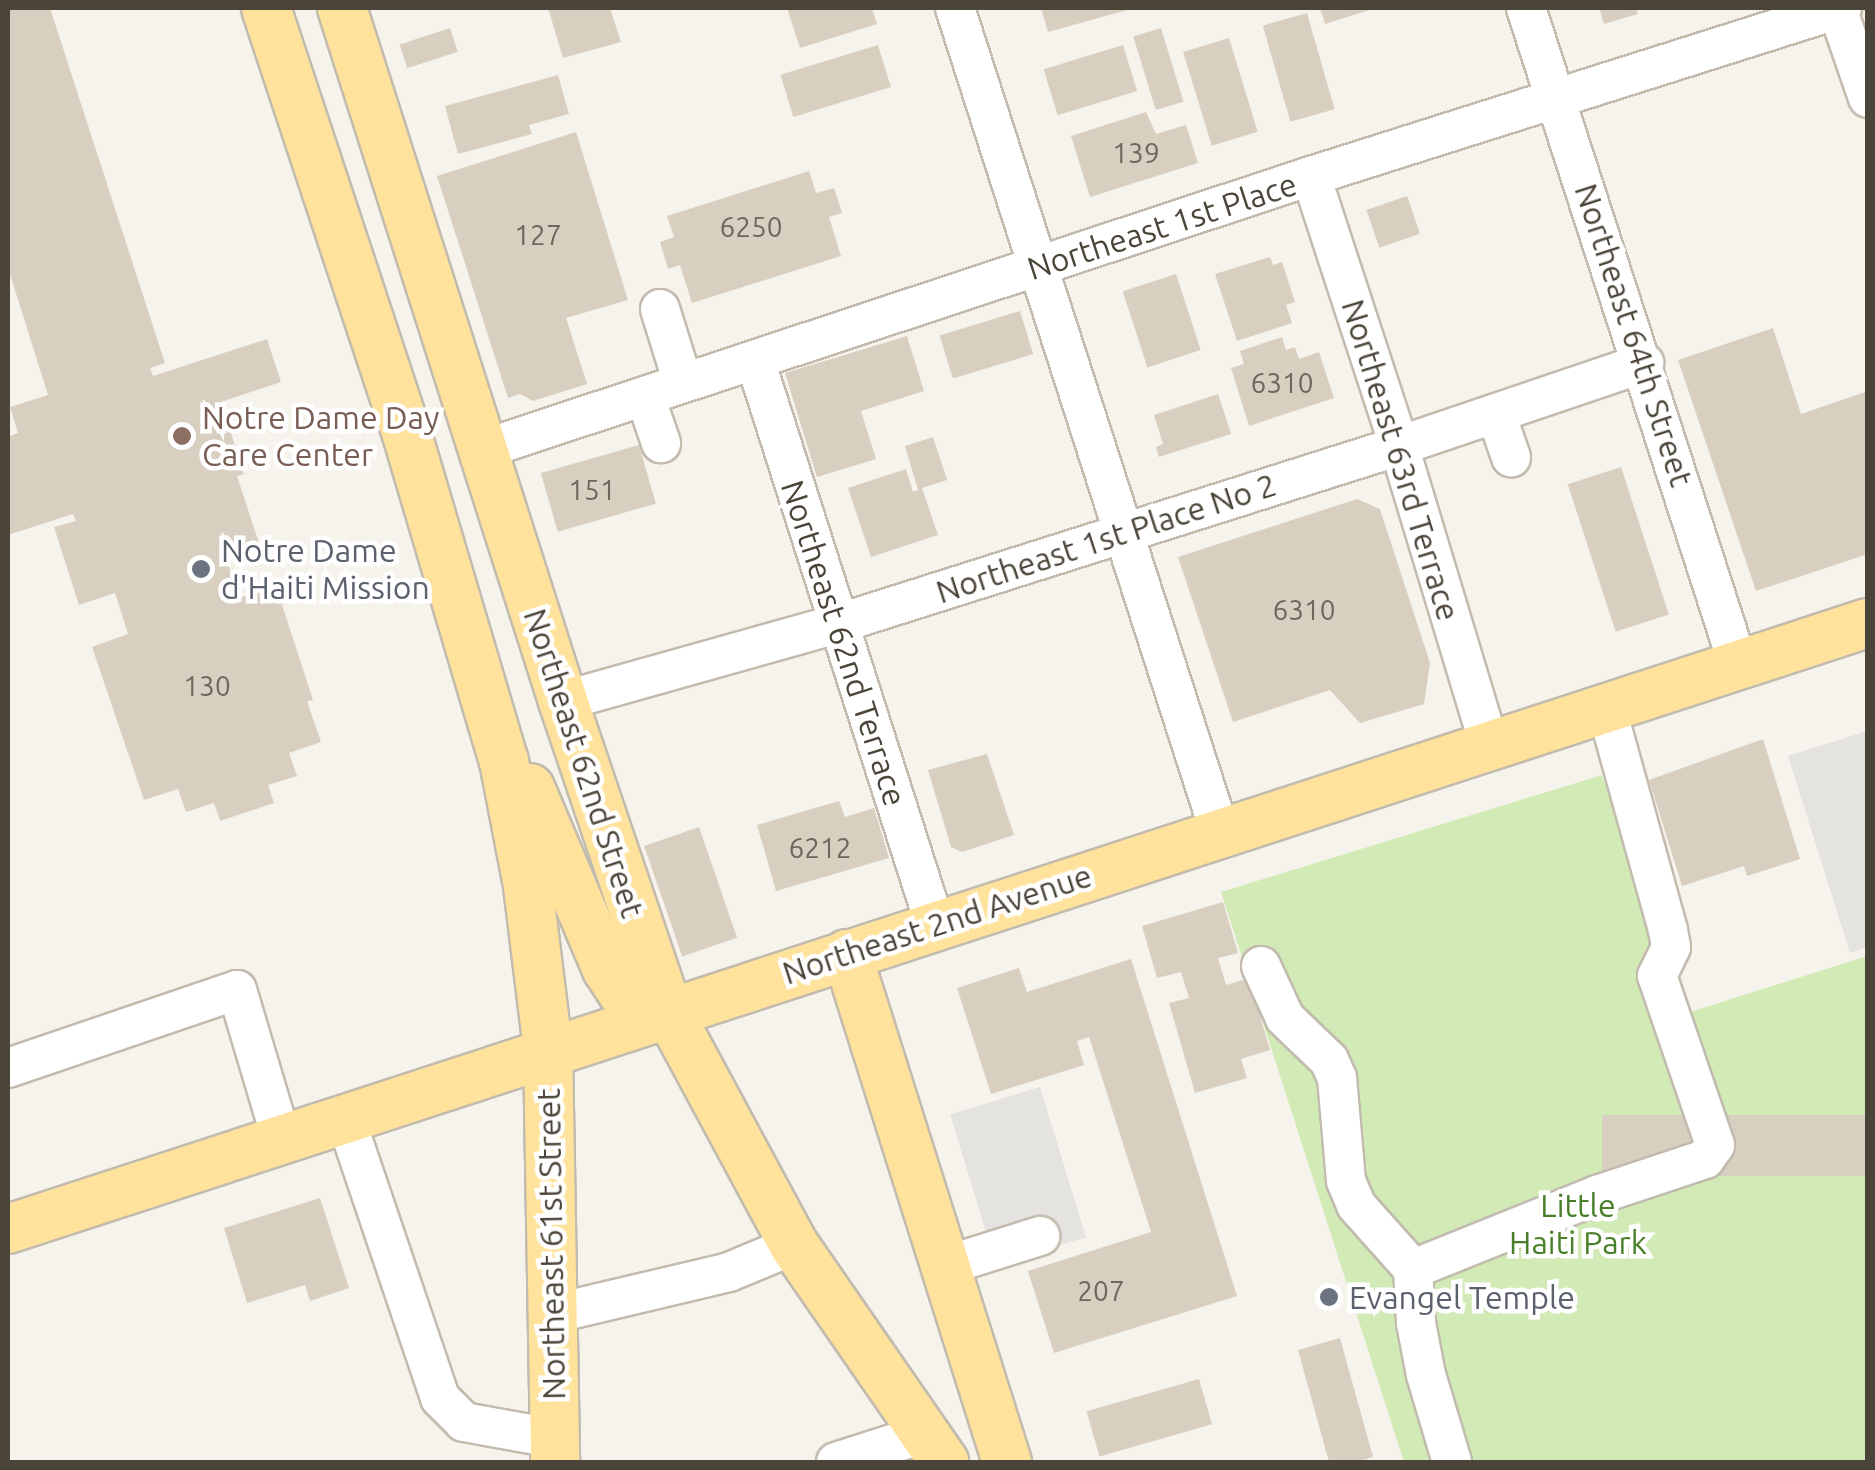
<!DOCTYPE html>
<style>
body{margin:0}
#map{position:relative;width:1875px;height:1470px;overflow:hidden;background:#f6f3ec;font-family:Ubuntu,sans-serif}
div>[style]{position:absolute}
.green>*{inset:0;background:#d2eab5}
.parking>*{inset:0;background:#e5e3e0;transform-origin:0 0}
.building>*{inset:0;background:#d8cfc1;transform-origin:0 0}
.roads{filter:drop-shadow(2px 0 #c2bbae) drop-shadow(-2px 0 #c2bbae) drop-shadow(0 2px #c2bbae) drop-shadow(0 -2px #c2bbae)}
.minor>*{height:38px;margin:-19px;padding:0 19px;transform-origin:19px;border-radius:19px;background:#fff}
.major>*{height:48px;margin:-24px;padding:0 24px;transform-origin:24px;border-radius:24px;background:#ffe39c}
.dots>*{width:28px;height:28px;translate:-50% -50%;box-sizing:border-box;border:5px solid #fff;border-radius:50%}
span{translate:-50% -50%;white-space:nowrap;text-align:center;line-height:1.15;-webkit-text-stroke:9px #fff;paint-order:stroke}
.number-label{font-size:28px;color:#6e675b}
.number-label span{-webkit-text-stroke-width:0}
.street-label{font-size:32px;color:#4b4439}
.education-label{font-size:32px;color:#785e54}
.left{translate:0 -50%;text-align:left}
.worship-label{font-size:32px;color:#5b616d}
.park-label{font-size:32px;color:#4a7f2a}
.frame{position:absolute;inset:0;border:10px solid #4b4439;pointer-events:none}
</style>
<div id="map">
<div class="green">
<i style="clip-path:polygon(1602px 775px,1684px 1014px,1867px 956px,1867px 1462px,1404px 1462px,1221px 892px)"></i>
</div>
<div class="parking">
<i style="clip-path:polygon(1867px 731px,1867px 947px,1850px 953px,1788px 756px)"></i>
<i style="left:1040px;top:1087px;width:157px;height:94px;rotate:73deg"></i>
</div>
<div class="building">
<i style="clip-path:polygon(8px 8px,50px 8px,165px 363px,150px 368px,153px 376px,267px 339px,281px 382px,221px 402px,244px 474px,237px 476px,260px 546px,226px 557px,239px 598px,276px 586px,313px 700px,307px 701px,321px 742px,289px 753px,297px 776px,268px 785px,274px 803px,220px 821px,214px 803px,186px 812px,178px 789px,144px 800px,92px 647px,128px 634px,115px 593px,79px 605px,54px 527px,76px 521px,73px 514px,8px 535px,8px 437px,18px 433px,10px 407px,48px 395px,8px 268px)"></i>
<i style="clip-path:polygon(548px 8px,610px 8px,621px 42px,563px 58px)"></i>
<i style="clip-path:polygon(787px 8px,872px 8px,877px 24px,800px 48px)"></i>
<i style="clip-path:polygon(1041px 8px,1131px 8px,1131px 9px,1048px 32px)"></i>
<i style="clip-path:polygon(1320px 8px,1376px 8px,1325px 24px)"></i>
<i style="clip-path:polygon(1599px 8px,1636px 8px,1638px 14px,1604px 24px)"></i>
<i style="left:1307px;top:13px;width:100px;height:46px;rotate:74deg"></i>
<i style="left:450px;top:28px;width:25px;height:53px;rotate:72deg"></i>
<i style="left:1161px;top:28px;width:77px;height:29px;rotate:73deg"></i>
<i style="left:1229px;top:38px;width:98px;height:48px;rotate:73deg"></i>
<i style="left:878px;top:45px;width:44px;height:102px;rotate:73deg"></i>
<i style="left:1123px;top:45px;width:48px;height:83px;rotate:73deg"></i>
<i style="clip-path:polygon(558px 75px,569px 114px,529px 125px,532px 134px,458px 154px,445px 106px)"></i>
<i style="clip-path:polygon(1146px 112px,1156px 134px,1186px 125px,1198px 163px,1090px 197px,1071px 136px)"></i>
<i style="clip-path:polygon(576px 132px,628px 300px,566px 318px,587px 384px,533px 401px,520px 394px,508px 398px,437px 176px)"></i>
<i style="clip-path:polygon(809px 171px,816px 193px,834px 188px,842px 213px,829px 217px,841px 256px,692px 303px,680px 265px,668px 269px,660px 242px,674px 237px,667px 216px)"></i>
<i style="left:1407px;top:196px;width:40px;height:43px;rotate:71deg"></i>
<i style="clip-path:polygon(1270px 257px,1273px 265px,1282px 262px,1295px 302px,1286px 305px,1292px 323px,1237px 341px,1215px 274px)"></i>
<i style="left:1176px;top:274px;width:80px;height:56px;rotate:72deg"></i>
<i style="left:1020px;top:311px;width:45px;height:84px;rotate:73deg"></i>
<i style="clip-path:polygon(1773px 328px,1801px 414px,1868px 391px,1868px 554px,1756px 591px,1678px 360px)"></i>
<i style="clip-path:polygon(907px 336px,924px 391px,861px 411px,876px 459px,817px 477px,785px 373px)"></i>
<i style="clip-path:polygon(1282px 337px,1286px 350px,1295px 347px,1299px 359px,1319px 352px,1334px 398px,1249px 426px,1231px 368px,1244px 364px,1240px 351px)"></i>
<i style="clip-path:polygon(1218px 394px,1231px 434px,1159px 457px,1156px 447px,1163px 444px,1154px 415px)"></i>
<i style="clip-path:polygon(933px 437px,947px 480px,922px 488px,938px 535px,871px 557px,848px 488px,906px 469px,913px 492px,918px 490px,905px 446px)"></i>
<i style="left:639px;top:445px;width:61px;height:102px;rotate:74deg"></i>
<i style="left:1621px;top:467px;width:155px;height:56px;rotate:72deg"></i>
<i style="clip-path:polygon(1357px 499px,1380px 509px,1430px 663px,1424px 704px,1360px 723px,1330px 690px,1233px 722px,1178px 557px)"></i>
<i style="clip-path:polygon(1763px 739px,1800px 859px,1747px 876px,1744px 866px,1682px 886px,1649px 780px)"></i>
<i style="clip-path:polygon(987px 754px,1014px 835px,962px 852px,951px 847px,928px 770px)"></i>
<i style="clip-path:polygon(839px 801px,845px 817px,874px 808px,889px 858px,776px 891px,757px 825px)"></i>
<i style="left:699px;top:827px;width:117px;height:58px;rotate:71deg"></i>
<i style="clip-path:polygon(1223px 902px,1238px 953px,1218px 958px,1226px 985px,1249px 978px,1270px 1050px,1241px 1059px,1247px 1078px,1195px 1093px,1169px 1003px,1189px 998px,1181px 972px,1157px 978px,1142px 926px)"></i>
<i style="clip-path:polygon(1131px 959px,1237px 1296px,1054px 1353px,1028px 1271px,1151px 1232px,1089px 1037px,1077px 1041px,1084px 1065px,991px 1094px,957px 988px,1019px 968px,1027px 992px)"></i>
<i style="left:1868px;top:1115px;width:61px;height:266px;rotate:90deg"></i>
<i style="clip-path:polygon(320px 1198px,349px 1288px,310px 1301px,305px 1285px,247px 1303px,224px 1228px)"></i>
<i style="clip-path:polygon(1340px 1338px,1373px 1457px,1356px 1462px,1329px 1462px,1298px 1350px)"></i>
<i style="left:1199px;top:1379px;width:47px;height:117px;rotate:74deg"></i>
</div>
<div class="roads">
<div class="minor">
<i style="left:955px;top:8px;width:867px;rotate:72.19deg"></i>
<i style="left:1526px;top:8px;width:689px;rotate:72.09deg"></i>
<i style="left:1837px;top:8px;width:95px;rotate:71deg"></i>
<i style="left:1311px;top:176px;width:284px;rotate:71.9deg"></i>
<i style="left:1399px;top:446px;width:312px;rotate:73.2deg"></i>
<i style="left:660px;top:309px;width:77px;rotate:72.7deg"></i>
<i style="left:755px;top:360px;width:593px;rotate:72.33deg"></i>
<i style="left:645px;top:396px;width:50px;rotate:71.2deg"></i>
<i style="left:1496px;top:414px;width:46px;rotate:70.8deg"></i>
<i style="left:484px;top:449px;width:871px;rotate:-18.27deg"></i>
<i style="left:1311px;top:176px;width:557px;rotate:-17.56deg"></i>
<i style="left:563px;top:701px;width:285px;rotate:-15.7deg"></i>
<i style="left:837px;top:624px;width:590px;rotate:-17.57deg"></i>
<i style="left:1399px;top:446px;width:259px;rotate:-18.7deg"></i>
<i style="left:1261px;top:966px;width:57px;rotate:65.2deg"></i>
<i style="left:1285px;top:1018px;width:61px;rotate:43.7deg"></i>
<i style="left:1329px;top:1060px;width:20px;rotate:66deg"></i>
<i style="left:1337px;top:1078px;width:103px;rotate:85deg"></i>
<i style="left:1346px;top:1181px;width:26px;rotate:67deg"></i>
<i style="left:1356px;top:1205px;width:86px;rotate:48.3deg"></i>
<i style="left:8px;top:1068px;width:242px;rotate:-18.8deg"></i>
<i style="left:237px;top:990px;width:154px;rotate:73.4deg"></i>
<i style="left:345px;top:1117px;width:297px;rotate:71.3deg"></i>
<i style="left:440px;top:1398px;width:34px;rotate:45deg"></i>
<i style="left:464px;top:1422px;width:89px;rotate:10.3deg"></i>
<i style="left:945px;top:1266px;width:100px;rotate:-17.5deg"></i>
<i style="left:552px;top:1314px;width:182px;rotate:-13.3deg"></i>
<i style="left:729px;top:1272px;width:70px;rotate:-22.6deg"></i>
<i style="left:836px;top:1462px;width:95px;rotate:-17.9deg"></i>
<i style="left:1452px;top:1462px;width:91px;rotate:-106.6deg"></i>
<i style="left:1426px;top:1375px;width:53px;rotate:-100.9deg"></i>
<i style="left:1416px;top:1323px;width:54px;rotate:-93.2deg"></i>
<i style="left:1413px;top:1269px;width:198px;rotate:-21.9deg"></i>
<i style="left:1597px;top:1195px;width:114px;rotate:-18.4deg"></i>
<i style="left:1705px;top:1159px;width:17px;rotate:-54deg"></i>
<i style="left:1715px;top:1145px;width:179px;rotate:-108.9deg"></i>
<i style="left:1657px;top:976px;width:32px;rotate:-64deg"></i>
<i style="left:1671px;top:947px;width:17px;rotate:-100deg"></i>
<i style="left:1668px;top:930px;width:231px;rotate:-105.5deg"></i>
</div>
<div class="major">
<i style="left:266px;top:8px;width:446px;rotate:71.7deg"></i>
<i style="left:406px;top:431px;width:344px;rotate:73.5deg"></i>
<i style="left:504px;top:761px;width:127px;rotate:79.1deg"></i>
<i style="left:528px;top:886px;width:164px;rotate:83deg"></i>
<i style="left:548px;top:1049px;width:413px;rotate:89deg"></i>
<i style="left:342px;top:8px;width:727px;rotate:72.31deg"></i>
<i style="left:563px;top:701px;width:327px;rotate:71.3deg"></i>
<i style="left:668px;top:1011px;width:266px;rotate:61.7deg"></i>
<i style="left:794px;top:1245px;width:264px;rotate:55.3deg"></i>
<i style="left:530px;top:788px;width:197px;rotate:67deg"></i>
<i style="left:607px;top:969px;width:27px;rotate:57deg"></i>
<i style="left:622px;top:992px;width:23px;rotate:40deg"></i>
<i style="left:640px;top:1007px;width:28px;rotate:8deg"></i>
<i style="left:847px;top:954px;width:533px;rotate:72.52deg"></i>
<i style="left:8px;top:1229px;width:1956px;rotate:-18.05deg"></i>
</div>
</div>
<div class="dots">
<i style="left:182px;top:436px;background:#8d6e63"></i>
<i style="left:201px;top:569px;background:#6b7280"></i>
<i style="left:1329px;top:1297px;background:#6b7280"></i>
</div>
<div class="number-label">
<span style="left:1136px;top:153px">139</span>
<span style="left:751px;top:227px">6250</span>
<span style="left:538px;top:235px">127</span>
<span style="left:1282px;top:383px">6310</span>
<span style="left:592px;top:490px">151</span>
<span style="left:1304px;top:610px">6310</span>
<span style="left:207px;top:686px">130</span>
<span style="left:820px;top:848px">6212</span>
<span style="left:1101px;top:1291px">207</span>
</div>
<div class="street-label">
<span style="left:1162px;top:226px;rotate:-18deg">Northeast 1st Place</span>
<span style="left:1634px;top:335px;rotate:72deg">Northeast 64th Street</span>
<span style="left:1401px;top:460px;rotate:73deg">Northeast 63rd Terrace</span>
<span style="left:1106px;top:538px;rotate:-18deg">Northeast 1st Place No 2</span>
<span style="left:844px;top:643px;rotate:72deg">Northeast 62nd Terrace</span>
<span style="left:584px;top:763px;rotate:72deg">Northeast 62nd Street</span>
<span style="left:937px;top:924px;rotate:-18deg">Northeast 2nd Avenue</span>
<span style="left:551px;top:1244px;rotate:-91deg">Northeast 61st Street</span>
</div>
<div class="education-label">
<span class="left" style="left:202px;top:436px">Notre Dame Day<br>Care Center</span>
</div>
<div class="worship-label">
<span class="left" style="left:221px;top:569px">Notre Dame<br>d'Haiti Mission</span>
<span class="left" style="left:1349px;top:1297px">Evangel Temple</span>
</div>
<div class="park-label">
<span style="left:1578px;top:1224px">Little<br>Haiti Park</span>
</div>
<div class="frame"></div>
</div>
